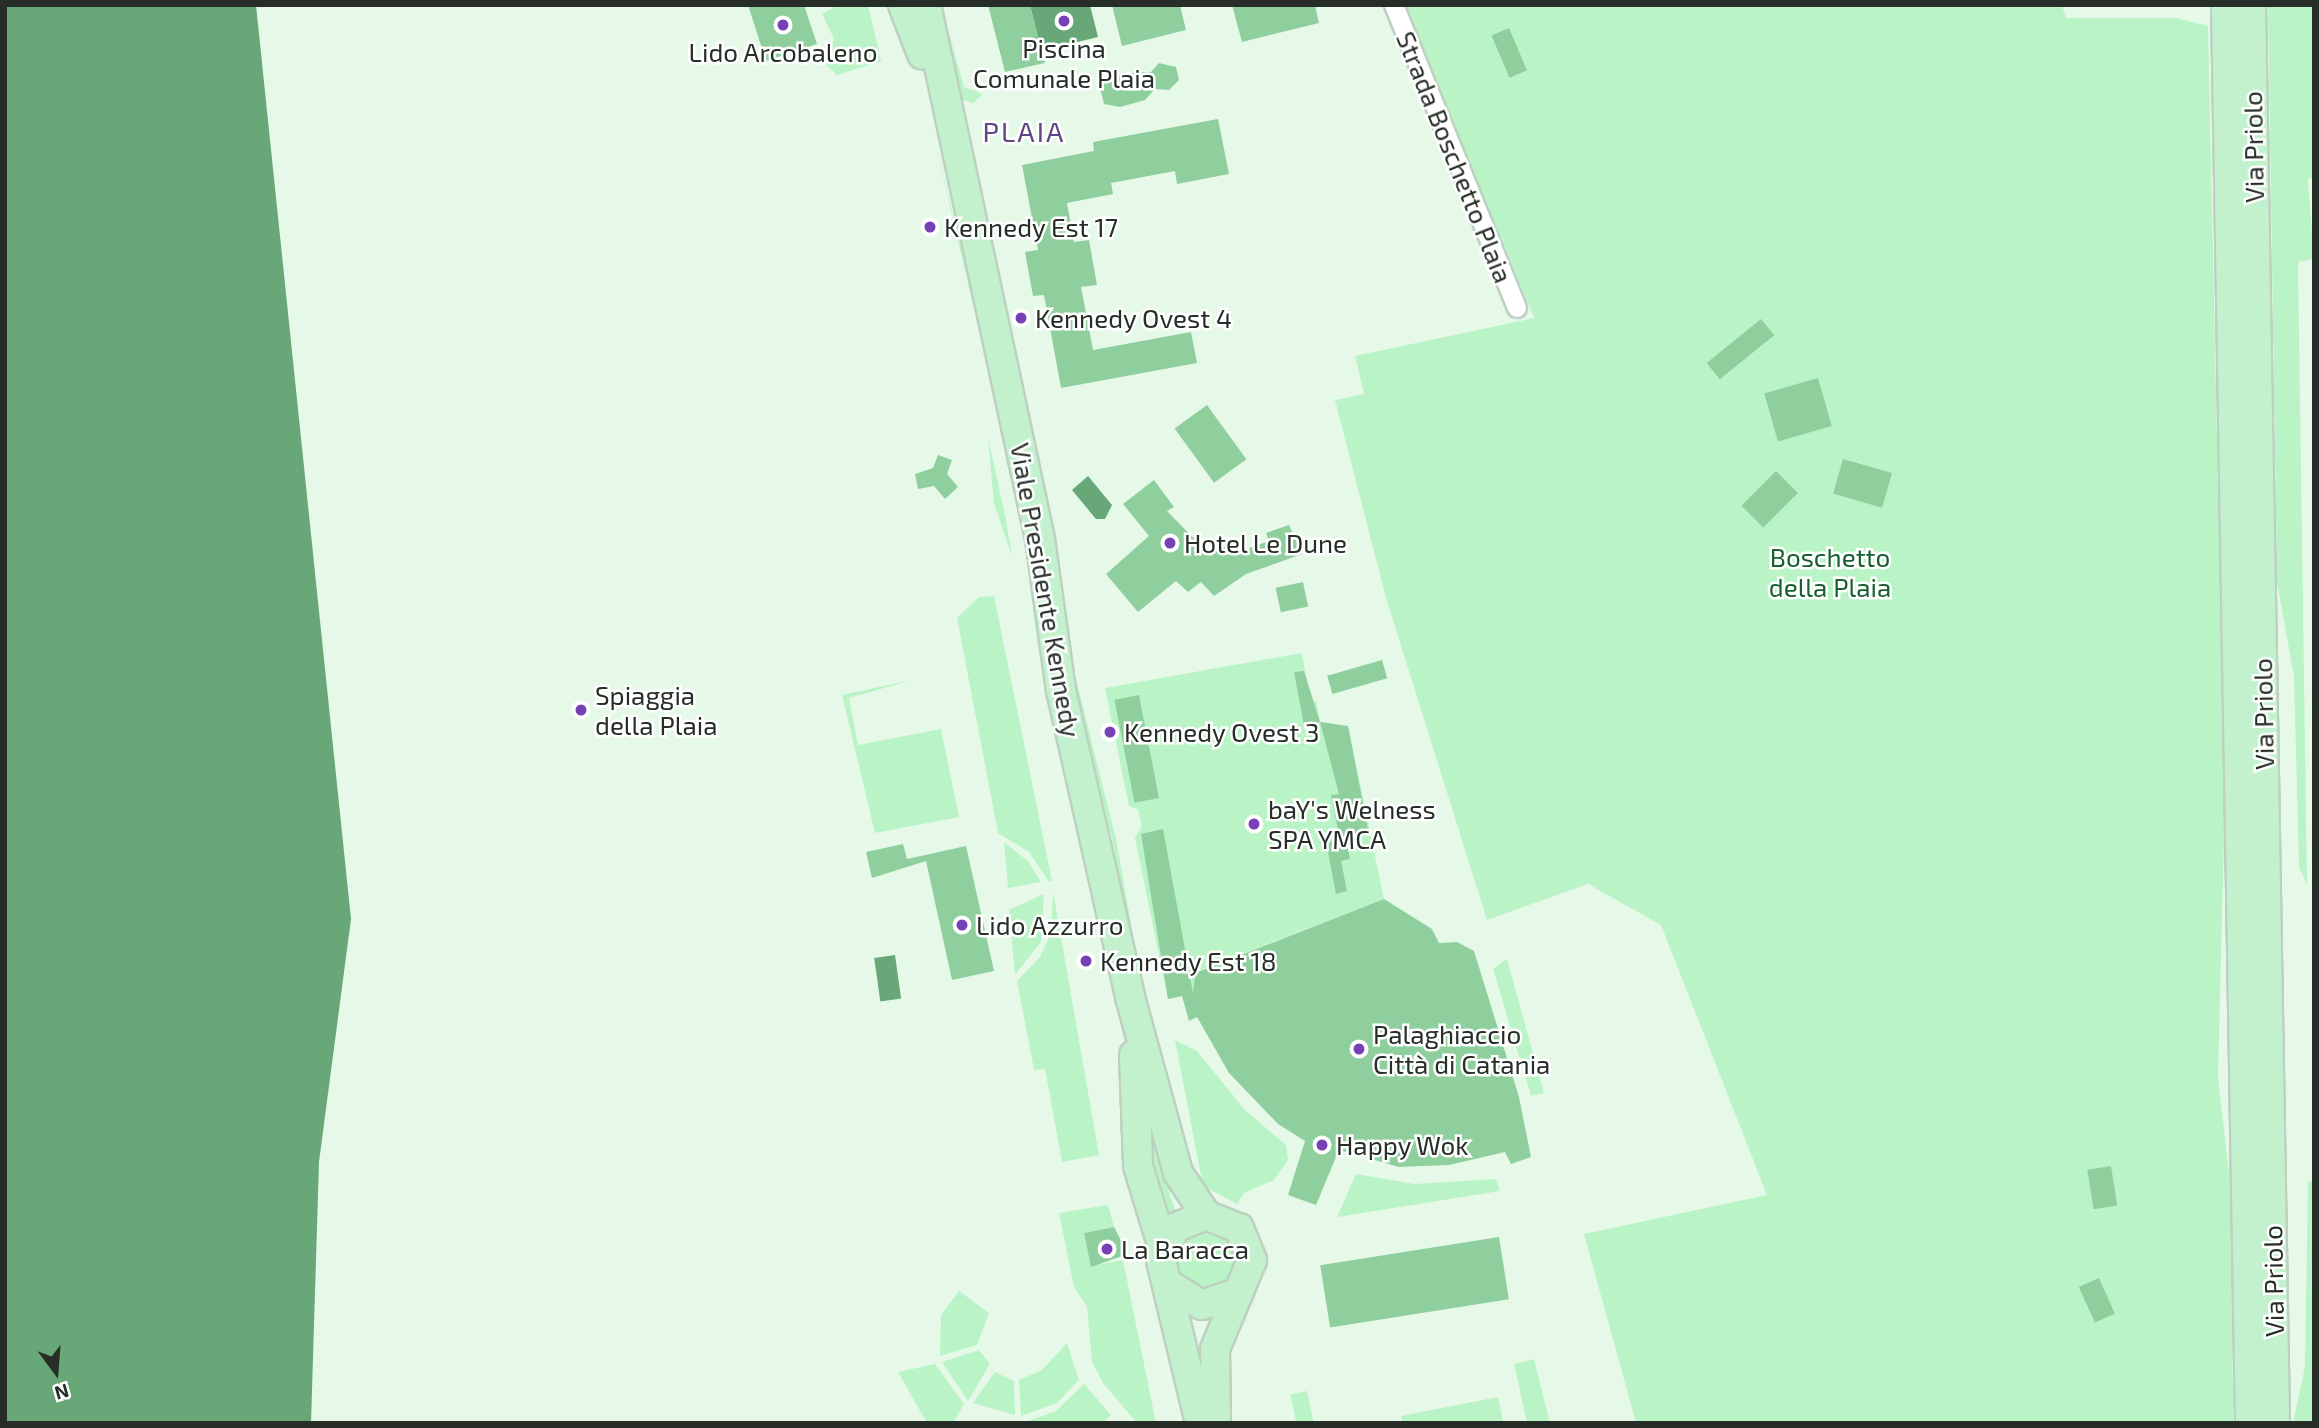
<!DOCTYPE html>
<meta charset="utf-8">
<style>
body{margin:0}
#map{position:relative;width:2319px;height:1428px;overflow:hidden;background:#e6f9e9;font-family:"Exo 2",sans-serif}
div>[style]{position:absolute}
.green>*{inset:0;background:#baf4c6;transform-origin:0 0}
.round{border-radius:50%}
.water>*{inset:0;background:#68a778;transform-origin:0 0}
.building>*{inset:0;background:#8fcf9e;transform-origin:0 0}
.roads{filter:drop-shadow(2px 0 #bdd1c1) drop-shadow(-2px 0 #bdd1c1) drop-shadow(0 2px #bdd1c1) drop-shadow(0 -2px #bdd1c1)}
.minor>*{height:18px;margin:-9px;padding:0 9px;transform-origin:9px;border-radius:9px;background:#fff}
.primary>*{height:28px;margin:-14px;padding:0 14px;transform-origin:14px;border-radius:14px;background:#c3f1ce}
.dots>*{width:19px;height:19px;translate:-50% -50%;box-sizing:border-box;border:4px solid #fff;border-radius:50%}
span{translate:-50% -50%;white-space:nowrap;text-align:center;line-height:1.15;-webkit-text-stroke:5px #fff;paint-order:stroke}
.poi-label{font-size:26px;color:#272e28}
.left{translate:0 -50%;text-align:left}
.street-label{font-size:26px;color:#272e28}
.park-label{font-size:26px;color:#195f32}
.neighbourhood-label{font-size:28px;color:#604784;letter-spacing:2px}
.frame{position:absolute;inset:0;border:7px solid #272e28;pointer-events:none}
.north{position:absolute;left:21px;top:1337px;width:70px;height:70px;-webkit-text-stroke:5px #fff;paint-order:stroke;rotate:164deg;font-size:19px;font-weight:700;line-height:28px;text-align:center;color:#272e28}
.north::after{content:'';display:block;margin:auto;width:24px;height:32px;background:#272e28;clip-path:polygon(50% 0,100% 100%,50% 72%,0 100%)}
</style>
<div id="map">
<div class="green">
<i style="clip-path:polygon(837px 5px,868px 5px,881px 61px,837px 75px,822px 61px,834px 39px,822px 14px)"></i>
<i style="clip-path:polygon(934px 5px,941px 5px,964px 87px,983px 94px,973px 103px,956px 98px)"></i>
<i style="clip-path:polygon(1405px 5px,2062px 5px,2066px 18px,2176px 18px,2208px 26px,2225px 799px,2218px 1077px,2232px 1199px,2233px 1423px,1636px 1423px,1584px 1234px,1767px 1195px,1661px 925px,1588px 884px,1487px 920px,1386px 598px,1335px 400px,1364px 394px,1355px 356px,1534px 318px)"></i>
<i style="clip-path:polygon(2268px 5px,2314px 5px,2314px 178px,2308px 179px,2314px 259px,2298px 262px,2307px 884px,2299px 867px,2294px 677px,2277px 582px)"></i>
<i style="clip-path:polygon(931px 124px,1018px 483px,1049px 684px,1038px 648px,1022px 517px)"></i>
<i style="clip-path:polygon(969px 153px,1055px 532px,1067px 643px,1116px 839px,1158px 1075px,1112px 839px,1082px 729px)"></i>
<i style="clip-path:polygon(988px 437px,1006px 520px,1012px 556px,994px 504px)"></i>
<i style="clip-path:polygon(994px 596px,1052px 881px,1049px 882px,1029px 852px,998px 833px,957px 618px,979px 597px)"></i>
<i style="clip-path:polygon(1302px 653px,1310px 702px,1316px 701px,1320px 722px,1348px 726px,1384px 899px,1195px 972px,1193px 993px,1168px 999px,1135px 838px,1142px 826px,1138px 810px,1129px 806px,1105px 688px)"></i>
<i style="clip-path:polygon(912px 680px,849px 698px,858px 745px,941px 729px,959px 817px,875px 833px,842px 695px)"></i>
<i style="clip-path:polygon(1004px 842px,1028px 861px,1041px 882px,1008px 888px)"></i>
<i style="clip-path:polygon(1053px 891px,1099px 1155px,1062px 1162px,1045px 1069px,1034px 1070px,1017px 981px,1040px 957px,1051px 933px)"></i>
<i style="clip-path:polygon(1044px 894px,1041px 942px,1015px 975px,1009px 910px)"></i>
<i style="clip-path:polygon(1507px 959px,1544px 1093px,1531px 1096px,1493px 969px)"></i>
<i style="clip-path:polygon(1175px 1040px,1197px 1051px,1245px 1110px,1286px 1145px,1288px 1160px,1274px 1180px,1244px 1193px,1237px 1204px,1203px 1186px)"></i>
<i style="clip-path:polygon(1150px 1135px,1175px 1210px,1169px 1215px,1149px 1166px)"></i>
<i style="clip-path:polygon(1356px 1174px,1414px 1184px,1496px 1179px,1500px 1191px,1337px 1217px)"></i>
<i style="clip-path:polygon(2314px 1181px,2314px 1423px,2293px 1423px,2305px 1367px,2308px 1182px)"></i>
<i style="clip-path:polygon(1108px 1205px,1114px 1227px,1084px 1233px,1091px 1266px,1123px 1260px,1156px 1423px,1137px 1423px,1103px 1383px,1092px 1362px,1087px 1307px,1074px 1287px,1059px 1213px)"></i>
<i class="round" style="left:1175px;top:1229px;width:62px;height:62px"></i>
<i style="clip-path:polygon(959px 1291px,989px 1313px,977px 1345px,940px 1356px,941px 1315px)"></i>
<i style="clip-path:polygon(1067px 1343px,1079px 1380px,1057px 1403px,1021px 1416px,1019px 1380px,1042px 1370px)"></i>
<i style="clip-path:polygon(979px 1350px,990px 1364px,968px 1401px,942px 1362px)"></i>
<i style="clip-path:polygon(1534px 1359px,1550px 1423px,1527px 1423px,1514px 1364px)"></i>
<i style="clip-path:polygon(935px 1364px,964px 1404px,953px 1423px,927px 1423px,898px 1372px)"></i>
<i style="clip-path:polygon(995px 1372px,1014px 1381px,1015px 1415px,973px 1403px)"></i>
<i style="clip-path:polygon(1084px 1384px,1111px 1415px,1102px 1423px,1022px 1423px,1056px 1411px)"></i>
<i style="left:1307px;top:1391px;width:33px;height:17px;rotate:78deg"></i>
<i style="clip-path:polygon(1498px 1397px,1503px 1422px,1497px 1423px,1403px 1423px,1401px 1416px)"></i>
</div>
<div class="water">
<i style="clip-path:polygon(5px 5px,256px 5px,351px 919px,319px 1162px,311px 1423px,5px 1423px)"></i>
<i style="clip-path:polygon(1030px 5px,1090px 5px,1098px 37px,1041px 51px)"></i>
<i style="clip-path:polygon(1088px 476px,1112px 505px,1105px 519px,1096px 519px,1072px 490px)"></i>
<i style="left:895px;top:955px;width:44px;height:21px;rotate:82deg"></i>
</div>
<div class="building">
<i style="clip-path:polygon(748px 5px,804px 5px,817px 44px,766px 61px)"></i>
<i style="clip-path:polygon(988px 5px,1030px 5px,1045px 63px,1005px 72px)"></i>
<i style="clip-path:polygon(1112px 5px,1180px 5px,1186px 30px,1122px 46px)"></i>
<i style="clip-path:polygon(1232px 5px,1315px 5px,1319px 23px,1242px 42px)"></i>
<i style="left:1509px;top:28px;width:46px;height:19px;rotate:67deg"></i>
<i style="clip-path:polygon(1159px 63px,1176px 67px,1179px 80px,1169px 90px,1155px 89px,1145px 100px,1120px 107px,1104px 104px,1099px 84px,1111px 74px,1151px 72px)"></i>
<i style="clip-path:polygon(1218px 119px,1229px 174px,1177px 184px,1175px 171px,1111px 183px,1113px 194px,1067px 203px,1074px 242px,1089px 240px,1097px 285px,1081px 287px,1093px 350px,1191px 332px,1197px 363px,1061px 388px,1044px 295px,1033px 296px,1025px 252px,1038px 250px,1022px 165px,1094px 151px,1093px 142px)"></i>
<i style="left:1761px;top:319px;width:21px;height:70px;rotate:51deg"></i>
<i style="left:1818px;top:378px;width:50px;height:56px;rotate:74deg"></i>
<i style="left:1207px;top:405px;width:67px;height:40px;rotate:54deg"></i>
<i style="clip-path:polygon(938px 455px,952px 460px,947px 474px,958px 487px,945px 499px,934px 486px,918px 489px,915px 474px,933px 468px)"></i>
<i style="left:1843px;top:459px;width:51px;height:36px;rotate:16deg"></i>
<i style="left:1776px;top:471px;width:31px;height:49px;rotate:45deg"></i>
<i style="clip-path:polygon(1154px 480px,1174px 507px,1167px 511px,1211px 556px,1223px 546px,1233px 554px,1269px 541px,1266px 533px,1289px 525px,1302px 554px,1246px 574px,1214px 596px,1201px 582px,1188px 592px,1176px 581px,1138px 612px,1106px 574px,1149px 536px,1123px 504px)"></i>
<i style="left:1303px;top:582px;width:25px;height:28px;rotate:78deg"></i>
<i style="left:1382px;top:660px;width:19px;height:57px;rotate:74deg"></i>
<i style="clip-path:polygon(1304px 671px,1320px 722px,1348px 726px,1369px 834px,1346px 838px,1350px 859px,1341px 861px,1347px 891px,1336px 894px,1326px 842px,1340px 840px,1331px 795px,1339px 794px,1320px 722px,1304px 725px,1294px 672px)"></i>
<i style="left:1139px;top:695px;width:105px;height:25px;rotate:79deg"></i>
<i style="clip-path:polygon(1163px 829px,1193px 993px,1195px 973px,1384px 899px,1432px 929px,1439px 943px,1457px 942px,1474px 951px,1519px 1097px,1531px 1157px,1511px 1164px,1505px 1152px,1449px 1165px,1399px 1167px,1339px 1150px,1316px 1205px,1288px 1195px,1305px 1141px,1278px 1124px,1229px 1073px,1197px 1017px,1189px 1021px,1182px 996px,1168px 999px,1141px 834px)"></i>
<i style="clip-path:polygon(903px 844px,907px 859px,966px 846px,994px 971px,952px 980px,926px 861px,872px 878px,866px 852px)"></i>
<i style="left:2111px;top:1166px;width:40px;height:24px;rotate:81deg"></i>
<i style="clip-path:polygon(1114px 1227px,1128px 1254px,1091px 1267px,1084px 1233px)"></i>
<i style="left:1499px;top:1237px;width:63px;height:181px;rotate:81deg"></i>
<i style="left:2099px;top:1278px;width:39px;height:22px;rotate:66deg"></i>
</div>
<div class="roads">
<div class="minor">
<i style="left:1394px;top:5px;width:327px;rotate:67.9deg"></i>
</div>
<div class="primary">
<i style="left:903px;top:5px;width:53px;rotate:68.8deg"></i>
<i style="left:926px;top:5px;width:546px;rotate:77.95deg"></i>
<i style="left:1040px;top:539px;width:152px;rotate:82.1deg"></i>
<i style="left:1061px;top:690px;width:315px;rotate:77.3deg"></i>
<i style="left:1130px;top:997px;width:182px;rotate:74.7deg"></i>
<i style="left:1178px;top:1173px;width:50px;rotate:56.3deg"></i>
<i style="left:2226px;top:5px;width:1418px;rotate:89.03deg"></i>
<i style="left:2251px;top:5px;width:1418px;rotate:89.03deg"></i>
<i style="left:1134px;top:1055px;width:111px;rotate:87.9deg"></i>
<i style="left:1138px;top:1166px;width:86px;rotate:73deg"></i>
<i style="left:1168px;top:1284px;width:40px;rotate:32deg"></i>
<i style="left:1202px;top:1305px;width:39px;rotate:-19deg"></i>
<i style="left:1200px;top:1423px;width:167px;rotate:-103.5deg"></i>
<i style="left:1161px;top:1261px;width:35px;rotate:-68deg"></i>
<i style="left:1174px;top:1228px;width:35px;rotate:-22deg"></i>
<i style="left:1206px;top:1215px;width:35px;rotate:22deg"></i>
<i style="left:1239px;top:1228px;width:35px;rotate:68deg"></i>
<i style="left:1252px;top:1260px;width:96px;rotate:112.6deg"></i>
<i style="left:1215px;top:1349px;width:74px;rotate:89.2deg"></i>
</div>
</div>
<div class="dots">
<i style="left:1064px;top:21px;background:#7640b6"></i>
<i style="left:783px;top:25px;background:#7640b6"></i>
<i style="left:930px;top:227px;background:#7640b6"></i>
<i style="left:1021px;top:318px;background:#7640b6"></i>
<i style="left:1170px;top:543px;background:#7640b6"></i>
<i style="left:581px;top:710px;background:#7640b6"></i>
<i style="left:1110px;top:732px;background:#7640b6"></i>
<i style="left:1254px;top:824px;background:#7640b6"></i>
<i style="left:962px;top:925px;background:#7640b6"></i>
<i style="left:1086px;top:961px;background:#7640b6"></i>
<i style="left:1359px;top:1049px;background:#7640b6"></i>
<i style="left:1322px;top:1145px;background:#7640b6"></i>
<i style="left:1107px;top:1249px;background:#7640b6"></i>
</div>
<div class="poi-label">
<span style="left:1064px;top:63px">Piscina<br>Comunale Plaia</span>
<span style="left:783px;top:52px">Lido Arcobaleno</span>
<span class="left" style="left:944px;top:227px">Kennedy Est 17</span>
<span class="left" style="left:1035px;top:318px">Kennedy Ovest 4</span>
<span class="left" style="left:1184px;top:543px">Hotel Le Dune</span>
<span class="left" style="left:595px;top:710px">Spiaggia<br>della Plaia</span>
<span class="left" style="left:1124px;top:732px">Kennedy Ovest 3</span>
<span class="left" style="left:1268px;top:824px">baY's Welness<br>SPA YMCA</span>
<span class="left" style="left:976px;top:925px">Lido Azzurro</span>
<span class="left" style="left:1100px;top:961px">Kennedy Est 18</span>
<span class="left" style="left:1373px;top:1049px">Palaghiaccio<br>Città di Catania</span>
<span class="left" style="left:1336px;top:1145px">Happy Wok</span>
<span class="left" style="left:1121px;top:1249px">La Baracca</span>
</div>
<div class="street-label">
<span style="left:2253px;top:147px;rotate:-91deg">Via Priolo</span>
<span style="left:1455px;top:157px;rotate:68deg">Strada Boschetto Plaia</span>
<span style="left:1046px;top:590px;rotate:80deg">Viale Presidente Kennedy</span>
<span style="left:2263px;top:714px;rotate:-91deg">Via Priolo</span>
<span style="left:2273px;top:1281px;rotate:-91deg">Via Priolo</span>
</div>
<div class="park-label">
<span style="left:1830px;top:572px">Boschetto<br>della Plaia</span>
</div>
<div class="neighbourhood-label">
<span style="left:1024px;top:131px">PLAIA</span>
</div>
<div class="frame"></div>
<div class="north">N</div>
</div>
